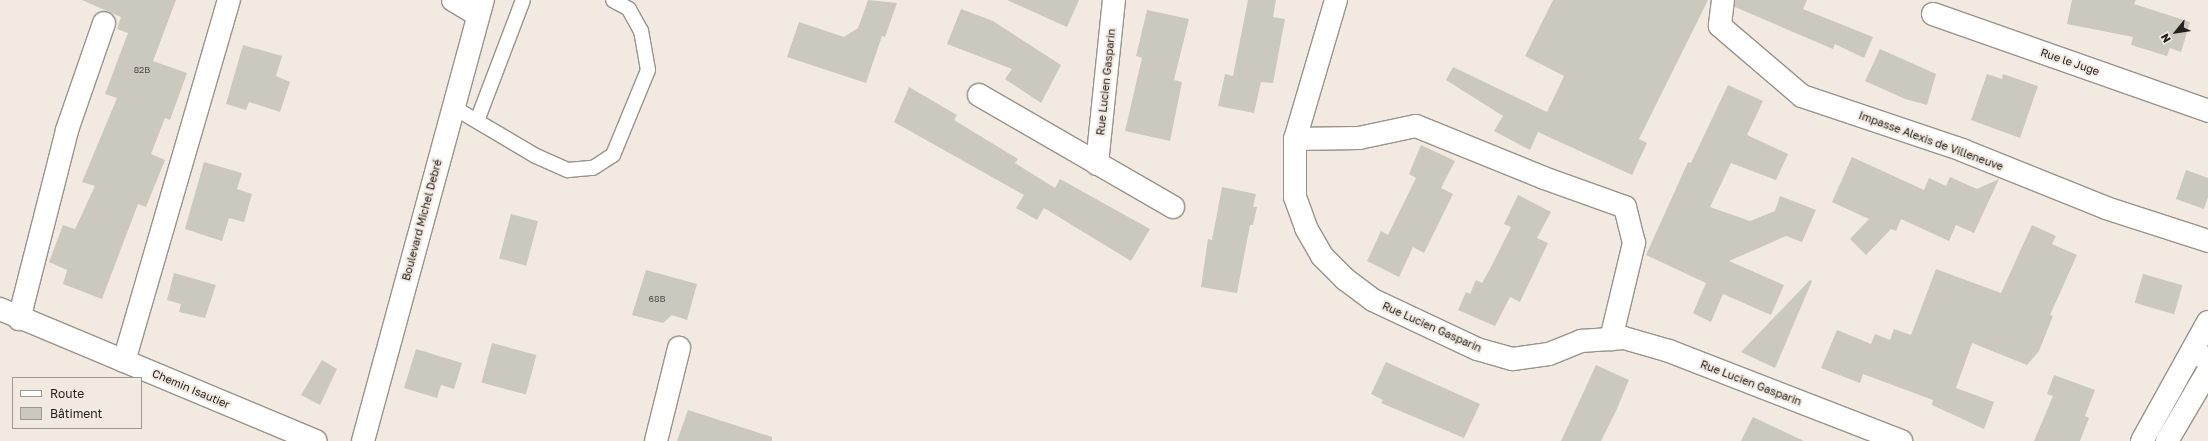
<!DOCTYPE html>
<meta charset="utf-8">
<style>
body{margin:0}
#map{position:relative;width:2208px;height:441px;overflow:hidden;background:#f2eae1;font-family:"Golos Text",sans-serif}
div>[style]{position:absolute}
.building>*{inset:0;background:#cbc8be;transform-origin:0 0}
.roads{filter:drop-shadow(1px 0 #9a938b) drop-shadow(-1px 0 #9a938b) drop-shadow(0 1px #9a938b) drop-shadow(0 -1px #9a938b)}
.lane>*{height:14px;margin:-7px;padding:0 7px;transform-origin:7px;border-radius:7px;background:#fff}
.street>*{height:22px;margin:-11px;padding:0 11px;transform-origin:11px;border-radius:11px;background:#fff}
.secondary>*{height:22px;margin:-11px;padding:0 11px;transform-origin:11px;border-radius:11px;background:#fff}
span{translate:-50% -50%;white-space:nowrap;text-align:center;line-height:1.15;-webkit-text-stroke:4px #f2eae1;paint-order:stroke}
.number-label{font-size:9px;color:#4d4a45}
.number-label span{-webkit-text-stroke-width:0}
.street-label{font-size:11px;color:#23201d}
.legend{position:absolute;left:12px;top:377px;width:130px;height:52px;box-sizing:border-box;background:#f2eae1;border:1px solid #9f9993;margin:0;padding:5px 7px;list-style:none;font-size:12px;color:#23201d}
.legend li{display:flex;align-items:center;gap:8px;height:20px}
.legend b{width:20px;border:1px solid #9f9993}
.north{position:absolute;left:2156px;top:12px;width:40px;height:40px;-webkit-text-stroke:3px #f2eae1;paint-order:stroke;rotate:240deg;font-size:11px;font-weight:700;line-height:16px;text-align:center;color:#23201d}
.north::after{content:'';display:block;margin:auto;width:14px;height:18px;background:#23201d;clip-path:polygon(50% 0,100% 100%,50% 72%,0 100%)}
</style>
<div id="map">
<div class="building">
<i style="clip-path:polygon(82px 0,176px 0,153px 61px,187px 73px,170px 120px,165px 118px,151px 154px,165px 160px,146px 207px,138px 204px,102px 299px,63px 284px,67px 270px,49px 262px,63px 225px,75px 229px,95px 186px,82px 182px,117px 98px,105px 94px,128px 33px,117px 29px,121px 17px)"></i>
<i style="clip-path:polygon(868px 0,897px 3px,885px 37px,882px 36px,866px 83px,787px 57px,799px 22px,844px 37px,858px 28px)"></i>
<i style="clip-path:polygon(1007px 0,1079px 0,1067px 27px)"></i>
<i style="clip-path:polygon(1248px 0,1276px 0,1273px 17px,1285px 19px,1273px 83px,1261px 82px,1254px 113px,1218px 106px,1225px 74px,1233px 76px)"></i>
<i style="clip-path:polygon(1553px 0,1708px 0,1639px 139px,1647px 143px,1632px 175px,1538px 132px,1530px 150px,1494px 131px,1503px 116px,1446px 80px,1453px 67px,1547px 112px,1564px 76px,1525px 56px)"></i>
<i style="clip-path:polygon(1735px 0,1807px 0,1803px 9px,1873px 37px,1864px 58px,1835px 44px,1833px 49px,1735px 7px)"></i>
<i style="clip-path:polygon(2072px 0,2136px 0,2134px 4px,2190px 22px,2181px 52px,2170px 48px,2167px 56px,2131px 45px,2133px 37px,2067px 24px)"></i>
<i style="clip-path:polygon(961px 9px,993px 21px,1061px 65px,1041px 103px,1005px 79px,1012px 69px,947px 44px)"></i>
<i style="clip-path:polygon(1147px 10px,1189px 19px,1174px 80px,1182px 82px,1170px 141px,1125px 131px,1142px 58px,1136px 56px)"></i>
<i style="clip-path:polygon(243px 45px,282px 56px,276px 76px,290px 82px,280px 112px,249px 102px,246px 110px,226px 104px)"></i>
<i style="clip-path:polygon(1880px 49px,1936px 74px,1927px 105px,1905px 99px,1865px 81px)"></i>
<i style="clip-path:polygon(1987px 74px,2002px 79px,2003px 74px,2038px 86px,2020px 138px,1971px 120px)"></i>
<i style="clip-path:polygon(1728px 85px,1763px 101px,1747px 135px,1788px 154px,1776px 180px,1731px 163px,1710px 207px,1750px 221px,1775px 211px,1780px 196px,1816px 210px,1802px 242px,1786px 236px,1729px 261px,1784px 285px,1771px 315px,1723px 294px,1711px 322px,1693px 313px,1706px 283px,1646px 255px,1688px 162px,1691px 163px)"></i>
<i style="clip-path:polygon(909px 87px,957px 115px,954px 120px,1018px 159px,1015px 163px,1055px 188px,1060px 179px,1150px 229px,1131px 261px,1044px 208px,1037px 220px,1016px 208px,1024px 195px,894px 122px)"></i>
<i style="clip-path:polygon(1421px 145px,1455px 161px,1441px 188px,1453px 194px,1424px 253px,1413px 247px,1399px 277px,1367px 261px,1381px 231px,1388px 235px,1416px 178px,1409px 174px)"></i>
<i style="clip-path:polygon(1852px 157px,1924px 190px,1929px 178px,1946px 186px,1950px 177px,1977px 189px,1999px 179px,1974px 233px,1956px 225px,1949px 241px,1901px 219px,1896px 231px,1891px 229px,1866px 255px,1850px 239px,1869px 219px,1832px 202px)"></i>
<i style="clip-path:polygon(204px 162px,242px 173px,237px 189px,252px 194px,244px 222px,229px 218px,222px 241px,185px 229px)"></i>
<i style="clip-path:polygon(2186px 170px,2208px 178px,2208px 197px,2204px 209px,2176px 199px)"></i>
<i style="clip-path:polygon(1222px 187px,1256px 194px,1253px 207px,1257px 207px,1253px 225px,1250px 225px,1237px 293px,1201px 287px,1208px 239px,1212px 240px)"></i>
<i style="clip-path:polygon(1518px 195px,1551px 212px,1537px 238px,1548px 243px,1520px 302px,1510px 297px,1495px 326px,1458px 310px,1466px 292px,1470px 294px,1476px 280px,1482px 283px,1490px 269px,1511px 227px,1504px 224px)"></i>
<i style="left:511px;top:214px;width:28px;height:46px;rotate:15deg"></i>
<i style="clip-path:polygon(2032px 225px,2056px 236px,2052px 244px,2077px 255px,2050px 315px,2053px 316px,2039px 351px,2027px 365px,1972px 343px,1956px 388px,1994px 402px,1984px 429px,1932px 405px,1933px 400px,1863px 374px,1860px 383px,1821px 368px,1837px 330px,1871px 344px,1875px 334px,1890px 340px,1894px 329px,1911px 335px,1936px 269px,2001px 293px)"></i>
<i style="clip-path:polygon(646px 270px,697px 284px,687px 320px,672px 315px,663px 323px,632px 315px)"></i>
<i style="clip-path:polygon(174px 273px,216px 285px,205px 318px,179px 312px,181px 304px,167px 300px)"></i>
<i style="left:2143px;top:274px;width:41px;height:30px;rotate:16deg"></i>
<i style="clip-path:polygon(1810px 280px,1812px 281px,1775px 368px,1741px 352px)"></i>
<i style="left:492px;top:343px;width:46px;height:41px;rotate:15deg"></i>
<i style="clip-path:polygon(416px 349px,462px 363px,454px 389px,441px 385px,437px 398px,404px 388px)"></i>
<i style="clip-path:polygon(322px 360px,337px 369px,320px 405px,301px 395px)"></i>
<i style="clip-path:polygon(1386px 362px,1480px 404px,1464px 438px,1381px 403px,1383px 400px,1371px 394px)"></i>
<i style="clip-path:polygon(1596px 365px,1629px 380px,1616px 411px,1601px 441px,1561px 441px)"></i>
<i style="clip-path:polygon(2054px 375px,2095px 390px,2085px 416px,2089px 418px,2080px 441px,2034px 441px,2053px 396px,2047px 394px)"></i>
<i style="clip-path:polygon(688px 410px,772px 437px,772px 441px,677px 441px)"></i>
<i style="clip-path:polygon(1753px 417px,1804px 441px,1741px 441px)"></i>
</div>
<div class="roads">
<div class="lane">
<i style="left:453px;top:107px;width:96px;rotate:30.6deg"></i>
<i style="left:536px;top:156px;width:35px;rotate:24deg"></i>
<i style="left:568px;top:170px;width:25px;rotate:-5deg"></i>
<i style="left:593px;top:168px;width:24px;rotate:-33deg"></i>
<i style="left:613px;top:155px;width:92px;rotate:-67.6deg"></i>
<i style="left:648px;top:70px;width:40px;rotate:-100deg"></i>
<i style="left:641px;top:31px;width:25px;rotate:-119deg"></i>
<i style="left:629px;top:9px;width:18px;rotate:-151deg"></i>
<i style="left:477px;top:121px;width:129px;rotate:-69.2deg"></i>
</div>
<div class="street">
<i style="left:453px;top:0;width:29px;rotate:31deg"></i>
<i style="left:1336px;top:0;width:145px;rotate:106.4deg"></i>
<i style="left:1295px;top:139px;width:58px;rotate:90deg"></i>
<i style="left:1295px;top:197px;width:33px;rotate:70deg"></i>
<i style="left:1306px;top:228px;width:32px;rotate:60deg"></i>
<i style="left:1322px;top:256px;width:33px;rotate:45deg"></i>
<i style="left:1345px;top:279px;width:35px;rotate:37deg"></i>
<i style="left:1373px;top:300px;width:115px;rotate:25.2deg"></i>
<i style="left:1477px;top:349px;width:37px;rotate:16deg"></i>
<i style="left:1513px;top:359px;width:36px;rotate:-8deg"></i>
<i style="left:1549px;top:354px;width:35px;rotate:-22deg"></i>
<i style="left:1581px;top:341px;width:43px;rotate:-4deg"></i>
<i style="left:1624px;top:338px;width:47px;rotate:16.1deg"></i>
<i style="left:1669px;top:351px;width:249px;rotate:21.2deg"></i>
<i style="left:1723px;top:0;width:26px;rotate:97deg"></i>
<i style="left:1720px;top:26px;width:108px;rotate:40.5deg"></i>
<i style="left:1802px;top:96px;width:169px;rotate:18.6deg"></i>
<i style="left:1962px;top:150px;width:155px;rotate:21.9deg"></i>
<i style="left:2106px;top:208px;width:107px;rotate:17.9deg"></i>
<i style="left:1933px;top:14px;width:292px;rotate:19.4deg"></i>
<i style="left:979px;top:95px;width:224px;rotate:30deg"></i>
<i style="left:1295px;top:139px;width:64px;rotate:-0.9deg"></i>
<i style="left:1359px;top:138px;width:58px;rotate:-11.9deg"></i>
<i style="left:1416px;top:126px;width:138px;rotate:22.1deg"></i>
<i style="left:1544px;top:178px;width:86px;rotate:19.7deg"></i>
<i style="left:1625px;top:207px;width:37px;rotate:76deg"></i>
<i style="left:1634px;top:243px;width:99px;rotate:103.5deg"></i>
<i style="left:1097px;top:164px;width:165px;rotate:-84.1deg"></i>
<i style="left:19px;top:319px;width:195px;rotate:-75.7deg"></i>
<i style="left:67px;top:130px;width:113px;rotate:-70.9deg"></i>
<i style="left:2192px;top:352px;width:17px;rotate:24deg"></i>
<i style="left:124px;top:361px;width:376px;rotate:-73.8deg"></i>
<i style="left:363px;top:441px;width:457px;rotate:-74.8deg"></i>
<i style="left:656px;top:441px;width:96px;rotate:-76.1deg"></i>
</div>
<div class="secondary">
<i style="left:0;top:309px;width:342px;rotate:22.7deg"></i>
<i style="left:2142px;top:441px;width:136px;rotate:-61deg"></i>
<i style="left:2167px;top:441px;width:81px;rotate:-59.6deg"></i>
</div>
</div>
<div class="number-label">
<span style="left:142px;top:70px">82B</span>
<span style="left:657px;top:299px">68B</span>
</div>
<div class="street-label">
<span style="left:2070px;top:62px;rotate:19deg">Rue le Juge</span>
<span style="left:1106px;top:82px;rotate:-84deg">Rue Lucien Gasparin</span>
<span style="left:1931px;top:141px;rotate:20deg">Impasse Alexis de Villeneuve</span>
<span style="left:422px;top:220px;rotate:-75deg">Boulevard Michel Debré</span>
<span style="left:1432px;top:327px;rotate:24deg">Rue Lucien Gasparin</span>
<span style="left:1751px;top:383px;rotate:21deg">Rue Lucien Gasparin</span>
<span style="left:191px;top:389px;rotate:23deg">Chemin Isautier</span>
</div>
<ul class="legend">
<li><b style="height:5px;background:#fff"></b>Route</li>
<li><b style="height:11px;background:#cbc8be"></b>Bâtiment</li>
</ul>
<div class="north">N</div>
</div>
